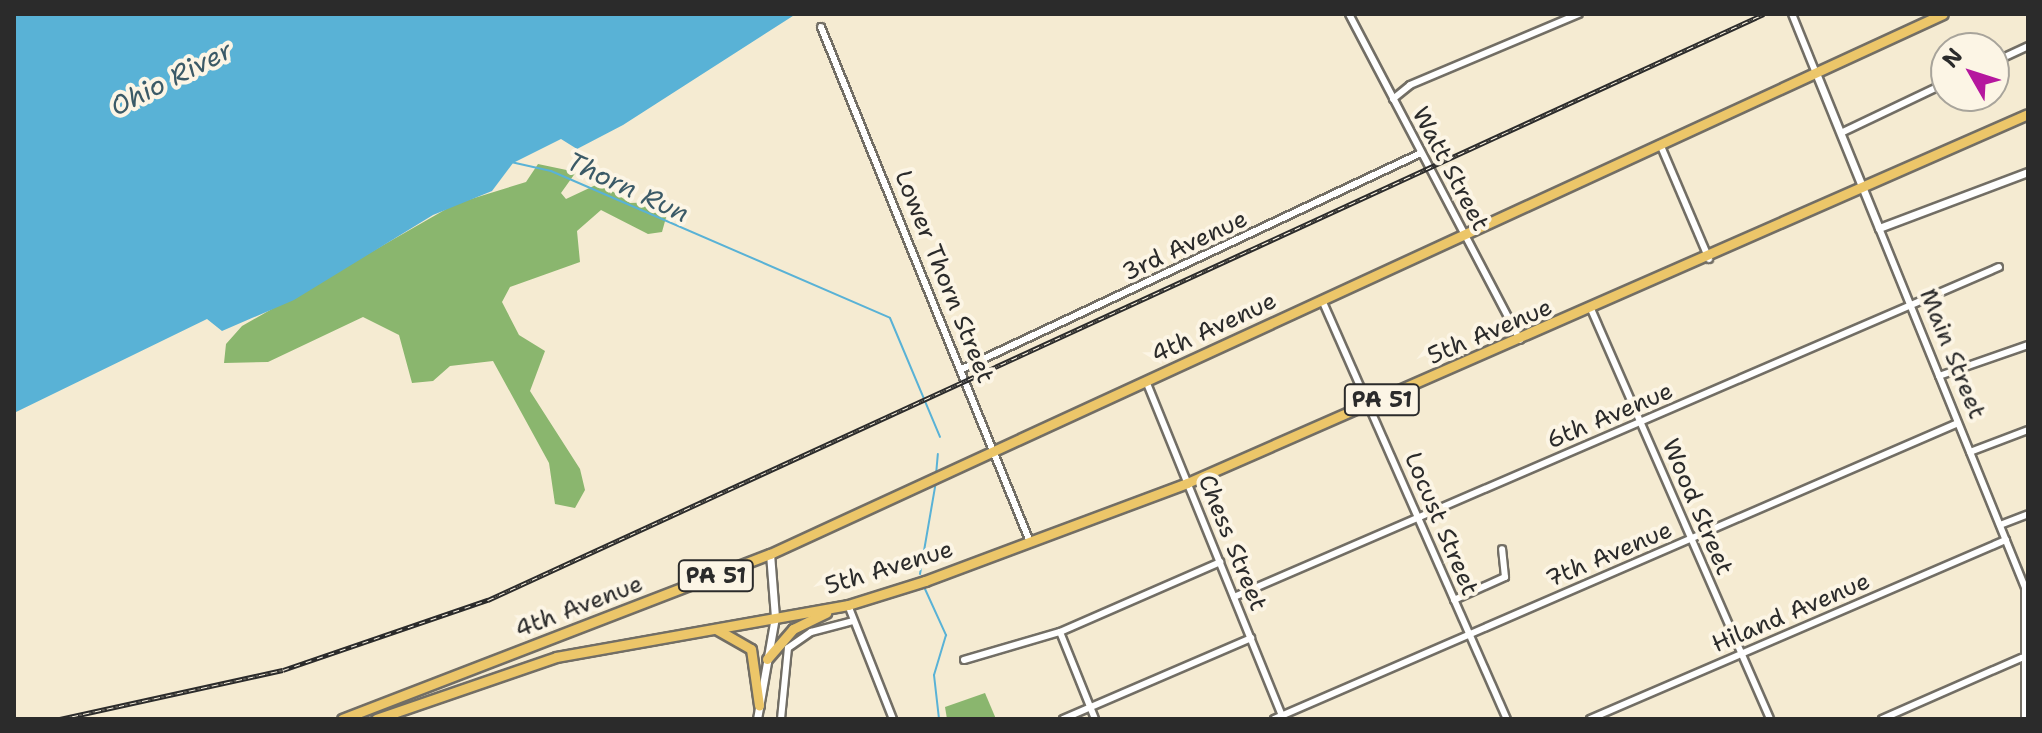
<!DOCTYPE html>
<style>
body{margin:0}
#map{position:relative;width:2042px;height:733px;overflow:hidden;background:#f5ebd2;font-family:"Shantell Sans",sans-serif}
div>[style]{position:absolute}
.forest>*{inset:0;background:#8ab66e}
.water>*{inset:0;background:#59b2d6}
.stream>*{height:2px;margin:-1px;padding:0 1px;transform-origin:1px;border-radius:1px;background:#59b2d6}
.roads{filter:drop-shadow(2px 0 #726e65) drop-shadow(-2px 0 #726e65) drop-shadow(0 2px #726e65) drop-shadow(0 -2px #726e65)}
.minor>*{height:6px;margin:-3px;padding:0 3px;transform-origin:3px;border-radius:3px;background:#fff}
.tertiary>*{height:7px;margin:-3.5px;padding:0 3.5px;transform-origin:3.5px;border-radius:3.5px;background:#fff}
.primary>*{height:9px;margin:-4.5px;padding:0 4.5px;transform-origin:4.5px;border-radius:4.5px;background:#ecc669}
.rail>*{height:5px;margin-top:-2.5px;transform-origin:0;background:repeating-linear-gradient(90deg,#fcf5e5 0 6px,#2b2b2b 0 12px);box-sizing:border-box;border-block:2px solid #2b2b2b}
span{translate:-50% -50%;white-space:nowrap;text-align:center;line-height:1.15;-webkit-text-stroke:8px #fcf5e5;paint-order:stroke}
.shield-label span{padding:2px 6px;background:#fcf5e5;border:2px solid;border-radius:6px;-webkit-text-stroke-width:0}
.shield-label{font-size:22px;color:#2b2b2b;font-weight:700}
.street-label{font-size:24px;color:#2b2b2b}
.water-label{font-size:26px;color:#3b5a67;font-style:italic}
.frame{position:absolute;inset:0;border:16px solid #2b2b2b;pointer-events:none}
.north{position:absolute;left:1930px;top:32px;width:80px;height:80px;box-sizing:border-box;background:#fcf5e5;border:2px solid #a8a49b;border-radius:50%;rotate:309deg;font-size:22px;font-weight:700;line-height:32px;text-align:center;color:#2b2b2b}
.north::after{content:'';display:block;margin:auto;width:28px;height:36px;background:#b5179e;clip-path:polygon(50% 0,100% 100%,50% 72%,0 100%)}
</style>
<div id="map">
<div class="forest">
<i style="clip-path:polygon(538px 164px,576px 172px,561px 193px,566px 199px,600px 183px,630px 203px,658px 202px,667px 214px,662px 232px,648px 234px,601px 210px,577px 231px,580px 262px,510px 287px,502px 302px,519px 335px,545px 351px,530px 391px,580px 469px,585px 490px,575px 508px,555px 504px,549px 463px,493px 361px,450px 366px,433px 381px,412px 383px,399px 335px,363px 317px,268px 362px,224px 363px,226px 344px,242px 326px,455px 204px,526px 182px)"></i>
<i style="clip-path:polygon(985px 693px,996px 719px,947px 719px,945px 707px)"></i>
</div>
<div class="water">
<i style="clip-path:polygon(14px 14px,796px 14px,623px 125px,577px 149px,561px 139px,513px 163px,492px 191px,433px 215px,294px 300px,222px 331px,207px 319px,14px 413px)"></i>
</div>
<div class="stream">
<i style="left:511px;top:162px;width:41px;rotate:12.7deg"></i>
<i style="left:551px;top:171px;width:369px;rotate:23.4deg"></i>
<i style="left:890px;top:318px;width:129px;rotate:67.2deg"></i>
<i style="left:936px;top:475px;width:21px;rotate:-85deg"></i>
<i style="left:920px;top:574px;width:94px;rotate:-80.2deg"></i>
<i style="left:925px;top:589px;width:51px;rotate:65.5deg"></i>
<i style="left:946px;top:635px;width:42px;rotate:106.7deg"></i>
<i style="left:934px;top:675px;width:44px;rotate:83.5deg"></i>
</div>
<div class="roads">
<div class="minor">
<i style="left:1349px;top:14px;width:368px;rotate:62.3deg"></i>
<i style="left:1792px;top:14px;width:64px;rotate:67.9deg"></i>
<i style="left:821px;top:27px;width:556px;rotate:67.91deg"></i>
<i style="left:1994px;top:62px;width:38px;rotate:-25deg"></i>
<i style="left:1393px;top:99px;width:22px;rotate:-39deg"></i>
<i style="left:1410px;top:85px;width:183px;rotate:-22.8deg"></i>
<i style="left:1841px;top:133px;width:116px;rotate:-25.5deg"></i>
<i style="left:1660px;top:144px;width:125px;rotate:66.9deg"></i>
<i style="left:1879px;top:228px;width:388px;rotate:67.9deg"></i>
<i style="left:2025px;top:588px;width:131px;rotate:90deg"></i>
<i style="left:1322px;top:300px;width:458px;rotate:66.2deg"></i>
<i style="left:1591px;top:309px;width:447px;rotate:66.4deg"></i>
<i style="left:962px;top:369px;width:507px;rotate:-25.2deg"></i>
<i style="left:1939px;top:376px;width:94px;rotate:-19.2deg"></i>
<i style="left:1146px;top:381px;width:365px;rotate:67.9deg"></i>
<i style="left:1970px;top:452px;width:62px;rotate:-20.8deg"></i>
<i style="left:2000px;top:525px;width:30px;rotate:-21deg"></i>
<i style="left:1234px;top:597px;width:833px;rotate:-23.33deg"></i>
<i style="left:1454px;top:600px;width:56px;rotate:-24.3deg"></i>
<i style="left:1505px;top:577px;width:28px;rotate:-96deg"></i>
<i style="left:848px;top:605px;width:123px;rotate:68.5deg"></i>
<i style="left:1060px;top:632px;width:94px;rotate:68.1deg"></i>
<i style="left:964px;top:660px;width:100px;rotate:-16.3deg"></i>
<i style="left:1060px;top:632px;width:175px;rotate:-23.6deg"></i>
<i style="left:781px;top:719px;width:71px;rotate:-84.4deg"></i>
<i style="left:788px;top:648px;width:28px;rotate:-35deg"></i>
<i style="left:811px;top:632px;width:43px;rotate:-14.7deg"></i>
<i style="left:1063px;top:719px;width:205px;rotate:-23.3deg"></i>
<i style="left:1274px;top:719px;width:745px;rotate:-23.4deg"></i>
<i style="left:1590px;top:719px;width:453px;rotate:-23.3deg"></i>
<i style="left:1882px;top:719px;width:152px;rotate:-23.7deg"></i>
</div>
<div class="tertiary">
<i style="left:1816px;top:73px;width:167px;rotate:67.9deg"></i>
<i style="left:1879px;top:228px;width:159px;rotate:-20.6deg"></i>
<i style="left:757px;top:719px;width:104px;rotate:-80deg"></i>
<i style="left:775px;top:617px;width:63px;rotate:-94.5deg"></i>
</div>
<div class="primary">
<i style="left:716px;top:629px;width:40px;rotate:29.7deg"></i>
<i style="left:751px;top:649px;width:57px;rotate:81.9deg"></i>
<i style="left:767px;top:659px;width:40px;rotate:-49deg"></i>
<i style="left:793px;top:629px;width:37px;rotate:-26deg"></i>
<i style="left:342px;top:719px;width:459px;rotate:-21.1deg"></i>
<i style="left:770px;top:554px;width:1291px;rotate:-24.72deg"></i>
<i style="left:376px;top:719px;width:190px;rotate:-19deg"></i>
<i style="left:556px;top:657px;width:297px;rotate:-10.1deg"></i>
<i style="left:848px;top:605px;width:81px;rotate:-17.3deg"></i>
<i style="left:925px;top:581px;width:280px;rotate:-20.5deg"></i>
<i style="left:1187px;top:483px;width:918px;rotate:-23.69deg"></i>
</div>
</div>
<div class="rail">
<i style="left:60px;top:719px;width:228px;rotate:-12.4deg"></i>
<i style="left:283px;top:670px;width:217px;rotate:-18.9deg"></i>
<i style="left:488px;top:600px;width:1404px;rotate:-24.67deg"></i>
</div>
<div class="shield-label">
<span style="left:1382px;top:400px">PA 51</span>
<span style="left:716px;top:576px">PA 51</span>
</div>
<div class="street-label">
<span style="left:1450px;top:169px;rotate:62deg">Watt Street</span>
<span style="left:1185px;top:246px;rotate:-25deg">3rd Avenue</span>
<span style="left:944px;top:277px;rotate:68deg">Lower Thorn Street</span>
<span style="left:1214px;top:328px;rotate:-25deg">4th Avenue</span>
<span style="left:1490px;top:332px;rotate:-23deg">5th Avenue</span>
<span style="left:1952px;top:354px;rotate:68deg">Main Street</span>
<span style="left:1610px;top:416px;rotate:-23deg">6th Avenue</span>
<span style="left:1697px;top:507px;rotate:67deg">Wood Street</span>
<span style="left:1441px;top:524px;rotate:67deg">Locust Street</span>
<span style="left:1232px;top:543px;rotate:68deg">Chess Street</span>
<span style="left:1609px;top:555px;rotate:-23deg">7th Avenue</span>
<span style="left:889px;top:568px;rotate:-17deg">5th Avenue</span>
<span style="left:579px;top:607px;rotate:-21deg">4th Avenue</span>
<span style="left:1791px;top:613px;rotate:-23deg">Hiland Avenue</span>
</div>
<div class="water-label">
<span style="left:171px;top:78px;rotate:-27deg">Ohio River</span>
<span style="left:628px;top:187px;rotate:25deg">Thorn Run</span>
</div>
<div class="frame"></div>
<div class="north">N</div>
</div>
